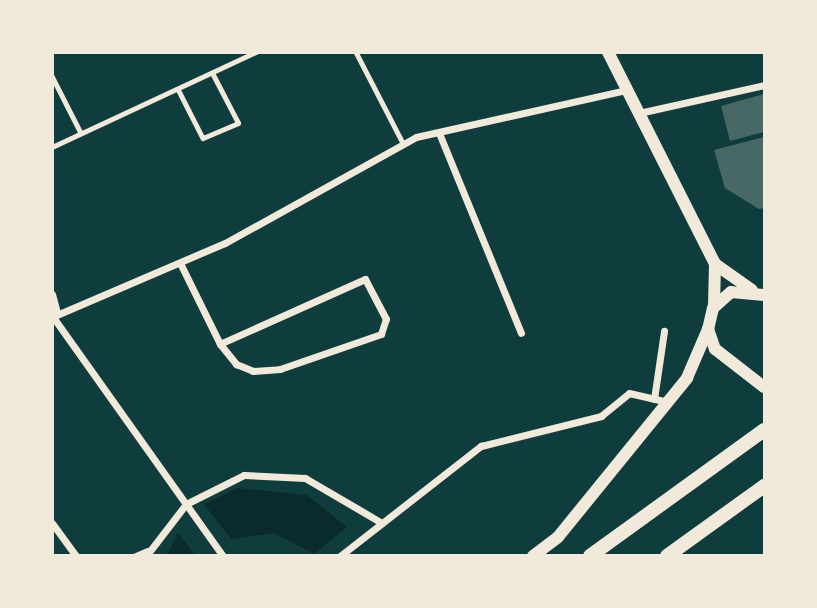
<!DOCTYPE html>
<style>
body{margin:0}
#map{position:relative;width:817px;height:608px;overflow:hidden;background:#0f3d3e;font-family:"Varela Round",sans-serif}
div>[style]{position:absolute}
.water>*{inset:0;background:#0a2a2b}
.building>*{inset:0;background:#486865}
.service>*{height:4.5px;margin:-2.25px;padding:0 2.25px;transform-origin:2.25px;border-radius:2.25px;background:#f1e9da}
.minor>*{height:7px;margin:-3.5px;padding:0 3.5px;transform-origin:3.5px;border-radius:3.5px;background:#f1e9da}
.secondary>*{height:12px;margin:-6px;padding:0 6px;transform-origin:6px;border-radius:6px;background:#f1e9da}
.trunk>*{height:14px;margin:-7px;padding:0 7px;transform-origin:7px;border-radius:7px;background:#f1e9da}
span{translate:-50% -50%;white-space:nowrap;text-align:center;line-height:1.15;-webkit-text-stroke:7px #f1e9da;paint-order:stroke}
.frame{position:absolute;inset:0;border:54px solid #f1e9da;pointer-events:none}
</style>
<div id="map">
<div class="water">
<i style="clip-path:polygon(238px 488px,307px 495px,347px 527px,314px 554px,274px 533px,231px 539px,204px 504px)"></i>
<i style="clip-path:polygon(178px 533px,195px 555px,167px 555px)"></i>
</div>
<div class="building">
<i style="clip-path:polygon(764px 94px,764px 132px,730px 141px,721px 106px)"></i>
<i style="clip-path:polygon(764px 137px,764px 208px,759px 209px,725px 188px,714px 150px)"></i>
</div>
<div class="service">
<i style="left:356px;top:52px;width:102px;rotate:62.7deg"></i>
<i style="left:52px;top:76px;width:64px;rotate:63deg"></i>
<i style="left:178px;top:89px;width:55px;rotate:63deg"></i>
<i style="left:203px;top:138px;width:38px;rotate:-23deg"></i>
<i style="left:238px;top:123px;width:56px;rotate:-117.5deg"></i>
<i style="left:52px;top:147px;width:225px;rotate:-25deg"></i>
</div>
<div class="minor">
<i style="left:639px;top:113px;width:128px;rotate:-12.6deg"></i>
<i style="left:439px;top:133px;width:216px;rotate:67.7deg"></i>
<i style="left:180px;top:263px;width:90px;rotate:63.7deg"></i>
<i style="left:220px;top:344px;width:26px;rotate:51deg"></i>
<i style="left:236px;top:364px;width:18px;rotate:22deg"></i>
<i style="left:253px;top:371px;width:27px;rotate:-4deg"></i>
<i style="left:280px;top:369px;width:107px;rotate:-19.1deg"></i>
<i style="left:381px;top:334px;width:16px;rotate:-72deg"></i>
<i style="left:386px;top:319px;width:45px;rotate:-117.7deg"></i>
<i style="left:365px;top:279px;width:159px;rotate:155.9deg"></i>
<i style="left:52px;top:294px;width:20px;rotate:75deg"></i>
<i style="left:52px;top:317px;width:188px;rotate:-23.2deg"></i>
<i style="left:225px;top:243px;width:218px;rotate:-29deg"></i>
<i style="left:416px;top:137px;width:216px;rotate:-12.6deg"></i>
<i style="left:53px;top:317px;width:293px;rotate:54.6deg"></i>
<i style="left:654px;top:399px;width:69px;rotate:-81.6deg"></i>
<i style="left:52px;top:523px;width:41px;rotate:54deg"></i>
<i style="left:136px;top:556px;width:12px;rotate:-24deg"></i>
<i style="left:146px;top:556px;width:66px;rotate:-52.4deg"></i>
<i style="left:186px;top:504px;width:65px;rotate:-26.6deg"></i>
<i style="left:244px;top:475px;width:61px;rotate:2.8deg"></i>
<i style="left:305px;top:478px;width:89px;rotate:30.3deg"></i>
<i style="left:340px;top:556px;width:179px;rotate:-38deg"></i>
<i style="left:481px;top:446px;width:124px;rotate:-14deg"></i>
<i style="left:601px;top:416px;width:36px;rotate:-39deg"></i>
<i style="left:629px;top:393px;width:39px;rotate:13deg"></i>
</div>
<div class="secondary">
<i style="left:608px;top:52px;width:237px;rotate:63.2deg"></i>
<i style="left:715px;top:264px;width:45px;rotate:35.1deg"></i>
<i style="left:764px;top:295px;width:33px;rotate:-175deg"></i>
<i style="left:731px;top:292px;width:24px;rotate:138deg"></i>
<i style="left:713px;top:308px;width:22px;rotate:103deg"></i>
<i style="left:708px;top:329px;width:21px;rotate:71deg"></i>
<i style="left:715px;top:349px;width:62px;rotate:37.8deg"></i>
<i style="left:714px;top:305px;width:41px;rotate:-88.6deg"></i>
<i style="left:533px;top:556px;width:31px;rotate:-37deg"></i>
<i style="left:558px;top:537px;width:205px;rotate:-50.9deg"></i>
<i style="left:687px;top:378px;width:53px;rotate:-66.8deg"></i>
</div>
<div class="trunk">
<i style="left:590px;top:556px;width:215px;rotate:-35.9deg"></i>
<i style="left:667px;top:556px;width:120px;rotate:-35.8deg"></i>
</div>
<div class="frame"></div>
</div>
